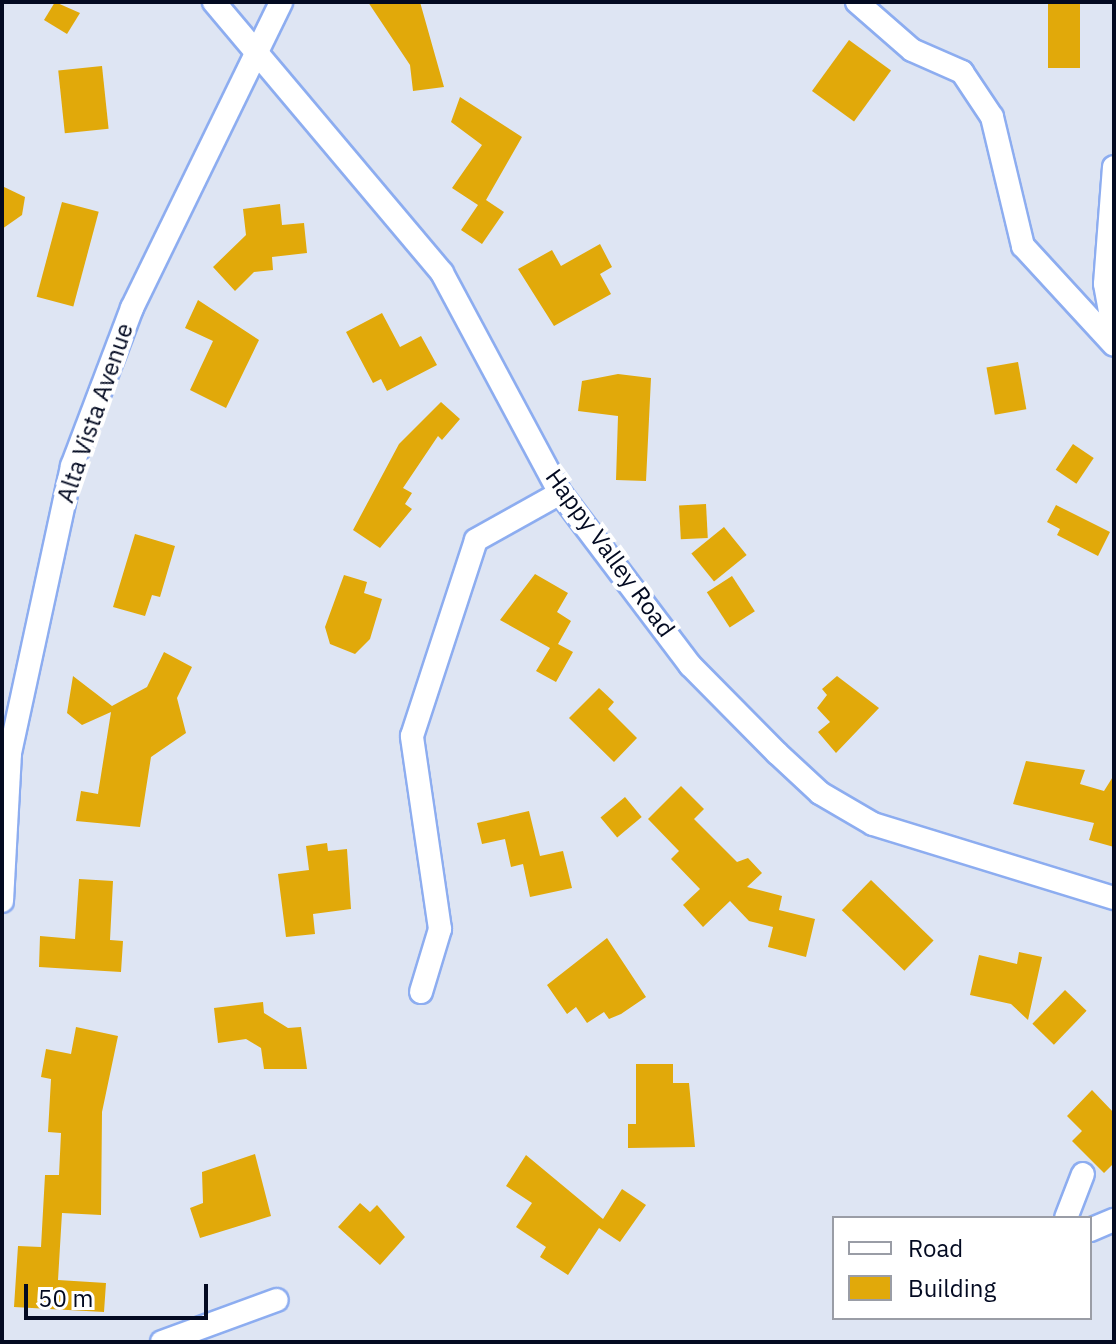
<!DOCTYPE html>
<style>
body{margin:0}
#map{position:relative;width:1116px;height:1344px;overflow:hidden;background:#dee5f3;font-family:"IBM Plex Sans",sans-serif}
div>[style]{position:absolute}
.building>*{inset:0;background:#e1a90a;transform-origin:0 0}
.roads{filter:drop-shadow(2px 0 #8dadf0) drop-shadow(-2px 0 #8dadf0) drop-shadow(0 2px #8dadf0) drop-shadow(0 -2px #8dadf0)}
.minor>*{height:22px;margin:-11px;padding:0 11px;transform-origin:11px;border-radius:11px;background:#fff}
span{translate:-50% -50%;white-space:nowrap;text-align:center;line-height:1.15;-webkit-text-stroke:8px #fff;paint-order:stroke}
.street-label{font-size:24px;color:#030a21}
.frame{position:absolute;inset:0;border:4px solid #030a21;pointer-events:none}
.legend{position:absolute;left:832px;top:1216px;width:260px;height:104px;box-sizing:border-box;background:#fff;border:2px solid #9a9da6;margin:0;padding:10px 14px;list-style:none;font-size:24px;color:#030a21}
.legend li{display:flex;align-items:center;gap:16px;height:40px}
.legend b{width:40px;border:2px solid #9a9da6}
.scale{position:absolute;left:24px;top:1284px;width:184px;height:36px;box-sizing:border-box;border:4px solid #030a21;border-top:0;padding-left:10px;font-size:24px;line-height:28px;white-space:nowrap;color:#030a21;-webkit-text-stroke:6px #fff;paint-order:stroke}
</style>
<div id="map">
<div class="building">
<i style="clip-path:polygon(55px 2px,80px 13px,67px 34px,44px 20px)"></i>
<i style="clip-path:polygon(368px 2px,420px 2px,444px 87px,413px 91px,410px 65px)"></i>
<i style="left:1048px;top:2px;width:32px;height:66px"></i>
<i style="left:849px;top:40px;width:52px;height:63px;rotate:36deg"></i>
<i style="left:102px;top:66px;width:63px;height:44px;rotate:84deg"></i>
<i style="clip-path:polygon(460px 97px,522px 137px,486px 200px,504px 212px,482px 244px,461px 230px,478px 205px,452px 188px,482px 145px,451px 122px)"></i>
<i style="clip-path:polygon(2px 186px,25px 197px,22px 215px,2px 229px)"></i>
<i style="left:62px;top:202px;width:38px;height:98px;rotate:15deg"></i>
<i style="clip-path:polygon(280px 204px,282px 225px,304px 223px,307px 253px,272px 257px,273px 270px,254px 272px,235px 291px,213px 267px,246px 235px,243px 209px)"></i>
<i style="clip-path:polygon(600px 244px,612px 267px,600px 274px,611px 294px,554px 326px,518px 269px,552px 250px,561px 266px)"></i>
<i style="clip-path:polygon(198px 300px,259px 340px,226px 408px,190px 390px,213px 341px,185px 328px)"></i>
<i style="clip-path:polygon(382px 313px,400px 347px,421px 336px,437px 365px,387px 391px,381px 379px,373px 383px,346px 332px)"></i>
<i style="left:1018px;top:362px;width:48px;height:32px;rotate:80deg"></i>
<i style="clip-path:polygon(618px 374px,651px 378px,646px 481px,616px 480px,618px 416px,578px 411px,582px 381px)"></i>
<i style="clip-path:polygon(441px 402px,460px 419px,442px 440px,438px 436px,403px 488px,412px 493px,405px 504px,412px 509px,380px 548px,353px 530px,399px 444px)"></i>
<i style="left:1073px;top:444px;width:25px;height:31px;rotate:34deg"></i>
<i style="left:706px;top:504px;width:34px;height:27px;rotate:87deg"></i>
<i style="clip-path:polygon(1056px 505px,1110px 532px,1098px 556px,1057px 535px,1060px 529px,1047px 522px)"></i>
<i style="left:724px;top:527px;width:36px;height:42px;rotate:51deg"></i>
<i style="clip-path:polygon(135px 534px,175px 546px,160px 597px,152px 595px,145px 616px,113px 607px)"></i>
<i style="clip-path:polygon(535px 574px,568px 593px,557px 612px,571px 621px,558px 644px,573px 652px,556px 682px,536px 671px,550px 648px,500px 620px)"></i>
<i style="clip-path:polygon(344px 575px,367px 582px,364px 593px,382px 599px,370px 639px,355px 654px,330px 644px,325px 627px)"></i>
<i style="left:732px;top:576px;width:42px;height:30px;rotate:57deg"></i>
<i style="clip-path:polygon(164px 652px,192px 667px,177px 698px,186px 733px,151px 757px,140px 827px,76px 821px,81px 791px,98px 794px,111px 712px,82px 725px,67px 713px,73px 676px,112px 706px,147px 687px)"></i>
<i style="clip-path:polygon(837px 676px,879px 708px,836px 753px,818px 732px,830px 722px,817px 708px,827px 695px,822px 689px)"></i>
<i style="clip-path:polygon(599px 688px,614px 702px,608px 709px,637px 738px,614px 762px,569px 718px)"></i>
<i style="clip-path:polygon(1026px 761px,1085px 770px,1080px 784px,1104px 791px,1114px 775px,1114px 847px,1089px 840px,1094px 823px,1013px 804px)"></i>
<i style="clip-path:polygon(681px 786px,704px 809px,694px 819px,737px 862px,748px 858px,762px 873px,747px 887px,782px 896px,779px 910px,815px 919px,806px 957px,768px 947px,773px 927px,749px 921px,730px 901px,703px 927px,683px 905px,700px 889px,671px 859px,679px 851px,648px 819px)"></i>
<i style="left:625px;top:797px;width:26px;height:32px;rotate:50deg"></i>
<i style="clip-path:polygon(529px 811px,540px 856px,563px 851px,572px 888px,530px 897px,523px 864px,511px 867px,505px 839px,482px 844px,477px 823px)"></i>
<i style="clip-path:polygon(327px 843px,328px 851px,347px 849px,351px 909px,313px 914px,315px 934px,286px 937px,278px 874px,309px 870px,306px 846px)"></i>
<i style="clip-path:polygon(79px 879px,113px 881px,110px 940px,123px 941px,121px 972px,39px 967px,40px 936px,75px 939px)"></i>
<i style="left:871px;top:880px;width:87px;height:42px;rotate:44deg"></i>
<i style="clip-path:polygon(607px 938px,646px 997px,621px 1014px,609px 1019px,604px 1012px,587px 1023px,576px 1007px,567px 1014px,547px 985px)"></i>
<i style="clip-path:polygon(1019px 952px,1042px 957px,1028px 1020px,1011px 1004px,970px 995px,979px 955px,1017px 964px)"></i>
<i style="left:1065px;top:990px;width:30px;height:47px;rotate:44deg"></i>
<i style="clip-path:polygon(263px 1002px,264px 1013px,288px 1028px,301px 1027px,307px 1069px,264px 1069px,261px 1048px,246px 1039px,218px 1043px,214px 1008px)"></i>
<i style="clip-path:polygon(76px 1027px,118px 1036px,102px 1112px,101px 1215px,62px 1213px,58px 1280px,106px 1283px,104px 1312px,14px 1307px,18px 1246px,41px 1247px,45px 1175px,59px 1175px,61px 1133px,48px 1132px,51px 1079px,41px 1077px,46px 1049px,71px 1054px)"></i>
<i style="clip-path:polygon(636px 1064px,673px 1064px,673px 1083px,689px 1083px,695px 1147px,628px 1148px,628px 1124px,636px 1124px)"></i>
<i style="clip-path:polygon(1092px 1090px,1114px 1113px,1114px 1163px,1104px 1173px,1072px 1141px,1082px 1131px,1067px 1116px)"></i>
<i style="clip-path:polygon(255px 1154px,271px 1216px,200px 1238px,190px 1208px,203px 1203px,202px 1172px)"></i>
<i style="clip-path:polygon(526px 1155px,603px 1219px,622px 1189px,646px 1205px,620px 1242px,599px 1228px,568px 1275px,540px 1257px,546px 1247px,516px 1227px,532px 1203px,506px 1186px)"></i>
<i style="clip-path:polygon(360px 1203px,370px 1212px,377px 1205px,405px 1237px,380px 1265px,338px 1227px)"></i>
</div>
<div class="roads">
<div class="minor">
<i style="left:214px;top:2px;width:354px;rotate:49.9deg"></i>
<i style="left:442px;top:273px;width:250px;rotate:61.8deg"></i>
<i style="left:560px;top:493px;width:216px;rotate:52.9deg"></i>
<i style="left:690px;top:665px;width:124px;rotate:45.3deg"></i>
<i style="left:777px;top:753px;width:59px;rotate:42.9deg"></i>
<i style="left:820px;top:793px;width:61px;rotate:30.3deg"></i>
<i style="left:873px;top:824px;width:252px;rotate:17.1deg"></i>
<i style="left:857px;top:2px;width:73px;rotate:41.1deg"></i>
<i style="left:912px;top:50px;width:55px;rotate:23.7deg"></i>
<i style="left:962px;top:72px;width:54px;rotate:56.3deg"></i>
<i style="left:992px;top:117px;width:133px;rotate:76.5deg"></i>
<i style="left:1023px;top:246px;width:134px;rotate:47.4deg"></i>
<i style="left:1114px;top:167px;width:117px;rotate:94.4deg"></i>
<i style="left:1105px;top:284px;width:50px;rotate:79.6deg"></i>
<i style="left:2px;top:901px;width:148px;rotate:-86.9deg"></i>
<i style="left:10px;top:753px;width:294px;rotate:-77.8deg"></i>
<i style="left:72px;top:466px;width:169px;rotate:-69.2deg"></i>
<i style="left:132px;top:308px;width:340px;rotate:-64deg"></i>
<i style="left:421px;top:992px;width:66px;rotate:-73.2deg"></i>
<i style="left:440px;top:929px;width:195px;rotate:-98.3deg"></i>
<i style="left:412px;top:736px;width:206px;rotate:-71.9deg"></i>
<i style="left:476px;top:540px;width:96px;rotate:-29.2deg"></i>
<i style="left:1066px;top:1218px;width:47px;rotate:-68.9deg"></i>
<i style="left:1090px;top:1230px;width:26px;rotate:-23deg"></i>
<i style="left:162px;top:1342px;width:122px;rotate:-20.1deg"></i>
</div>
</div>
<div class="street-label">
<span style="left:95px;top:413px;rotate:-71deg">Alta Vista Avenue</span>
<span style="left:610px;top:553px;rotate:54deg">Happy Valley Road</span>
</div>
<div class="frame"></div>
<ul class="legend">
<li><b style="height:10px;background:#fff"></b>Road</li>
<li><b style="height:22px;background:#e1a90a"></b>Building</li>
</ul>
<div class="scale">50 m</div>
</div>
